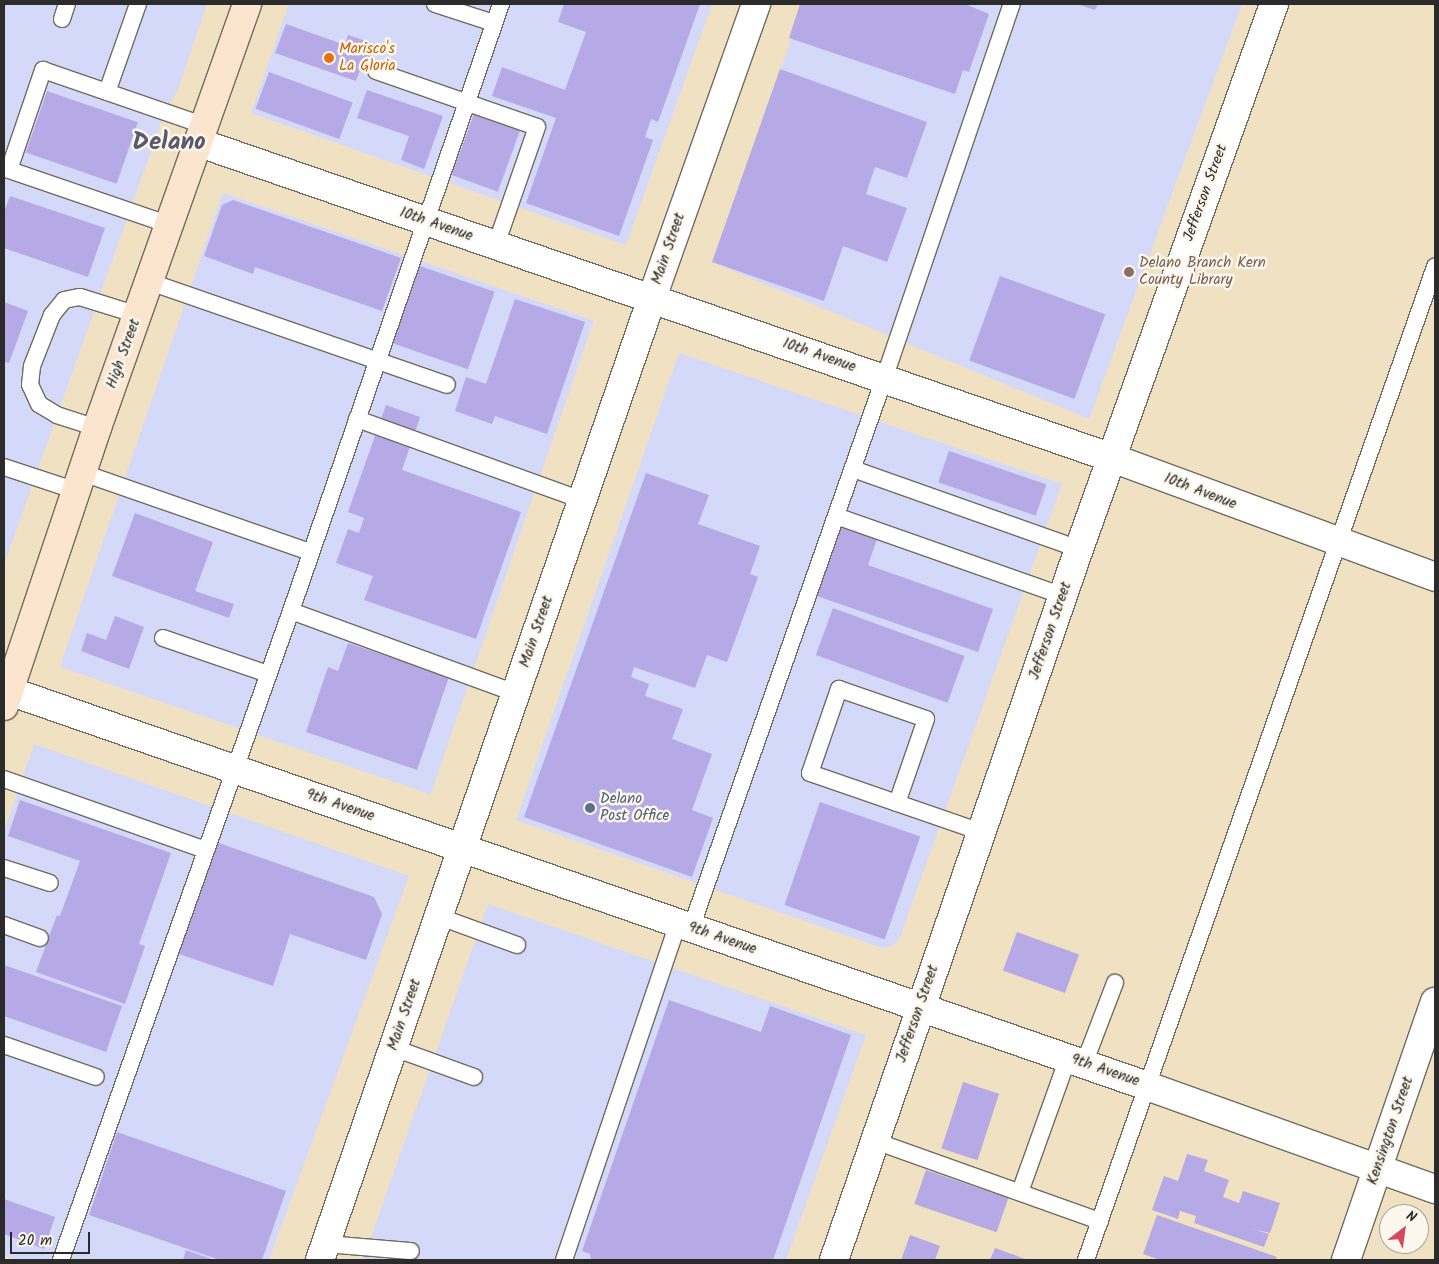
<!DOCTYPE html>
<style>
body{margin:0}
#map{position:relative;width:1439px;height:1264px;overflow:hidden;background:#f1e1c3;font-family:Kalam,sans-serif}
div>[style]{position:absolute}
.built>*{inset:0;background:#d4d8f9;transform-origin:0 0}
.building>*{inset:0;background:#b5aae5;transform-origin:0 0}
.roads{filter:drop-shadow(1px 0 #706b60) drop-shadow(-1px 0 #706b60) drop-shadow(0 1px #706b60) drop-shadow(0 -1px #706b60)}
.lane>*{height:16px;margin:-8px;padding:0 8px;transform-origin:8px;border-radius:8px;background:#fff}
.street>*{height:28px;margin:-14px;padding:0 14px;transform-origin:14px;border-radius:14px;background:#fff}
.secondary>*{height:28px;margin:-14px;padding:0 14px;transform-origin:14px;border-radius:14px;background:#fbe5cf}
.dots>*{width:14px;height:14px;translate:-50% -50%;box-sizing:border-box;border:2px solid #fbf7ec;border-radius:50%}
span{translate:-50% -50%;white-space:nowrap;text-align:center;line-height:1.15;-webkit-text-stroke:5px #fbf7ec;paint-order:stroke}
.food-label{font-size:15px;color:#c56008}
.left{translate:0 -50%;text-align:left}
.street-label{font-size:15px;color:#2b2b2b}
.education-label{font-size:15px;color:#785e54}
.service-label{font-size:15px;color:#4e5e75}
.town-label{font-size:25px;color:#5b576c;font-weight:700}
.frame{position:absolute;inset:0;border:5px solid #2b2b2b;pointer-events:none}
.north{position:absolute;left:1379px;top:1204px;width:50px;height:50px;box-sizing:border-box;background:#fbf7ec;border:1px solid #a8a59f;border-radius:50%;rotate:30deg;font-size:14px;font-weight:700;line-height:20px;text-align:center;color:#2b2b2b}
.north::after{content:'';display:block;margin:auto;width:18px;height:22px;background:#d1495b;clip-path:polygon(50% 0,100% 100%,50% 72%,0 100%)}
.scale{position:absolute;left:10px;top:1232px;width:80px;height:22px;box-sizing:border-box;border:2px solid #2b2b2b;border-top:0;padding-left:6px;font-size:15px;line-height:18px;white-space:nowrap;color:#2b2b2b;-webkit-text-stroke:4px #fbf7ec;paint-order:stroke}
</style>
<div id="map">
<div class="built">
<i style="clip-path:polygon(4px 4px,207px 4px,178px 90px,165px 112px,4px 565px)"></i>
<i style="clip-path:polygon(289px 4px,712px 4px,626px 245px,251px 113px)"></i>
<i style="clip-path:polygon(804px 4px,1242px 4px,1089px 419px,712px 262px)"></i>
<i style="left:223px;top:193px;width:392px;height:501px;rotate:19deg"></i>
<i style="clip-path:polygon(679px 353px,1062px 484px,899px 940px,890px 947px,882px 948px,516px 820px)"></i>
<i style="clip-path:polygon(34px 744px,409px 876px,269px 1260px,17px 1260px,4px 1255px,4px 832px)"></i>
<i style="clip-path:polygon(488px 904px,866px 1035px,786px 1260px,363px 1260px)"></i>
</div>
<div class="building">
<i style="clip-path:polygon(564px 4px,700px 4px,658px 122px,651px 119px,645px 137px,653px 140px,619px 236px,526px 203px,556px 118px,492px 96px,502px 67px,565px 90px,586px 32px,558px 22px)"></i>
<i style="clip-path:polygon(800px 4px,965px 4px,989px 14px,969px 72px,963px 70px,955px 94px,789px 38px)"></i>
<i style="clip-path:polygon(1077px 4px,1098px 4px,1095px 10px)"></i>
<i style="clip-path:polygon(286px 24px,345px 45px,348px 35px,375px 44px,368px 67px,362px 65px,356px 81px,275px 53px)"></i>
<i style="clip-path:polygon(780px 69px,927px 122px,907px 178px,875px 167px,866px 194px,907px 208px,887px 262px,843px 246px,824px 301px,712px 262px)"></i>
<i style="left:269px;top:72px;width:89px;height:39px;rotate:20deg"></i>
<i style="clip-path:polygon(367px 90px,443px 116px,424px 169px,401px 160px,409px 136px,357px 118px)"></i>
<i style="left:47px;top:91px;width:96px;height:65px;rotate:19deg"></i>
<i style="left:475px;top:111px;width:49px;height:68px;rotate:20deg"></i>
<i style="clip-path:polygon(10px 196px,105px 228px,88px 277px,4px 248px,4px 212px)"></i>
<i style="clip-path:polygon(233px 200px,401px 258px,382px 311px,255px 267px,253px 274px,204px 256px,222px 205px)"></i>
<i style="left:417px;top:265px;width:82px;height:82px;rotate:19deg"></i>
<i style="left:1000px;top:276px;width:112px;height:90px;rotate:20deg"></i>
<i style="clip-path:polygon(515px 299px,585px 322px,547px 434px,495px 416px,492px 424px,455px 411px,466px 377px,486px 384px)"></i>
<i style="clip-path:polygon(4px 302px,28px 311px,9px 363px,4px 362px)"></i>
<i style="clip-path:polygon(386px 405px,420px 417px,402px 470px,521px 512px,476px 639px,364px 600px,373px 576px,336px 563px,348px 529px,359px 533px,364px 518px,348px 512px)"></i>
<i style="left:949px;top:451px;width:103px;height:33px;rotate:19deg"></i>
<i style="clip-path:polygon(646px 473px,709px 495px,698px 524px,760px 546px,750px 574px,758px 577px,727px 662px,707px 655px,695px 688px,634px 667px,631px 677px,649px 684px,645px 696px,683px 709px,672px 739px,712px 754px,692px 810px,713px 818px,692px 877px,524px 817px)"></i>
<i style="clip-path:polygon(135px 513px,213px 542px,195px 591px,234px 604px,229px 618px,112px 576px)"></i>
<i style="clip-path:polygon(839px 525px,877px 539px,868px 565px,993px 609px,978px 652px,814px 595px)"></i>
<i style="left:833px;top:608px;width:140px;height:50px;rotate:20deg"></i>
<i style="clip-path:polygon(115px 616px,144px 627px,129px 669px,81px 651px,87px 633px,106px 640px)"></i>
<i style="clip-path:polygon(348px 643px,449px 677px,417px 770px,306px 732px,328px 667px,338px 671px)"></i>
<i style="clip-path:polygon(20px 800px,171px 853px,139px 944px,145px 946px,125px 1004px,36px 972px,57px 915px,60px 916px,80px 861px,8px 836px)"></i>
<i style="left:820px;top:802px;width:106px;height:109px;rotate:19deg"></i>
<i style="clip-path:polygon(216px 842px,374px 897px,382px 914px,366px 960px,290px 934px,273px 986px,179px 954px)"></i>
<i style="left:1017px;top:932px;width:66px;height:41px;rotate:20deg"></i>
<i style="clip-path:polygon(4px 965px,122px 1006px,106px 1052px,4px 1016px)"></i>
<i style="clip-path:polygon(669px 1000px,761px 1032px,770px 1006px,851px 1035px,773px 1260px,591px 1260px,590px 1254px,582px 1251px)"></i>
<i style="left:963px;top:1082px;width:38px;height:70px;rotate:18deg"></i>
<i style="clip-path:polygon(117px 1132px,286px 1191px,262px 1260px,220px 1260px,89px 1215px)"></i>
<i style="clip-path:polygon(1187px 1154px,1208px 1160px,1204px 1171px,1229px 1180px,1223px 1197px,1239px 1203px,1243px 1191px,1280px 1203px,1270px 1233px,1253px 1229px,1269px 1234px,1264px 1247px,1194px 1223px,1196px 1216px,1180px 1211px,1178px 1219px,1152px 1210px,1164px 1176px,1178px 1181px)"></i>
<i style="left:926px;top:1170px;width:87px;height:36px;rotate:19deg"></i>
<i style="clip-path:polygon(4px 1199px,55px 1217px,44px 1249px,4px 1234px)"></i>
<i style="clip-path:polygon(1157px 1215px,1277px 1257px,1275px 1260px,1160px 1260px,1143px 1254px)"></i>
<i style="clip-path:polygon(910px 1235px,940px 1246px,935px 1260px,901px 1260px)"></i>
<i style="clip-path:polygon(995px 1248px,1028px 1260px,990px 1260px)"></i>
<i style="clip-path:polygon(186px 1250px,214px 1260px,183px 1260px)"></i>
</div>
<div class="roads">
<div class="lane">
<i style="left:435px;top:4px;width:62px;rotate:17.9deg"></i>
<i style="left:62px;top:19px;width:16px;rotate:-72deg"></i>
<i style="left:376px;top:71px;width:170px;rotate:19.2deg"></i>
<i style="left:537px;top:127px;width:125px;rotate:109.2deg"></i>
<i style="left:107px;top:92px;width:93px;rotate:-70.6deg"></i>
<i style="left:170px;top:225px;width:170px;rotate:-161.1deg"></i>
<i style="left:9px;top:170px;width:106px;rotate:-71.2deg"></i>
<i style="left:43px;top:70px;width:172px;rotate:19deg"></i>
<i style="left:150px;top:282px;width:314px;rotate:19.1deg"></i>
<i style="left:357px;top:419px;width:239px;rotate:19.8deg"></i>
<i style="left:97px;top:428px;width:42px;rotate:-162deg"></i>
<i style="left:57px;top:415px;width:21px;rotate:-149deg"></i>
<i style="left:39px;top:404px;width:21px;rotate:-115deg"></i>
<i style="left:30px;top:385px;width:19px;rotate:-84deg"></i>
<i style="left:32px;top:366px;width:55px;rotate:-68.6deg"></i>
<i style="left:52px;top:315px;width:19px;rotate:-51deg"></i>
<i style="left:64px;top:300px;width:16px;rotate:-11deg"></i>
<i style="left:80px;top:297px;width:61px;rotate:17.2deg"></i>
<i style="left:4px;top:467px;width:77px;rotate:18.2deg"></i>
<i style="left:853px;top:469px;width:240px;rotate:19.5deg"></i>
<i style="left:83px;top:473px;width:240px;rotate:19.2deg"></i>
<i style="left:836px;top:516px;width:241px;rotate:19.4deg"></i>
<i style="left:291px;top:611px;width:239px;rotate:20.1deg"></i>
<i style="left:163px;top:638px;width:111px;rotate:18.9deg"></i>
<i style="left:839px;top:689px;width:92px;rotate:19deg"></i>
<i style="left:926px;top:719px;width:89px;rotate:109deg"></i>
<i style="left:897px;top:803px;width:92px;rotate:-161deg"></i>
<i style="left:810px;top:773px;width:89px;rotate:-71deg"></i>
<i style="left:4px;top:779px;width:214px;rotate:19.4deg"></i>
<i style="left:897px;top:803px;width:89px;rotate:19deg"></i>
<i style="left:4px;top:868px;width:48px;rotate:18.1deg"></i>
<i style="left:440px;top:917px;width:82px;rotate:20deg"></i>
<i style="left:4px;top:925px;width:38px;rotate:20deg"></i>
<i style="left:691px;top:928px;width:582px;rotate:-70.63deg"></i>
<i style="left:884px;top:379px;width:396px;rotate:-71.2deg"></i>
<i style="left:4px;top:1045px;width:97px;rotate:19.2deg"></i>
<i style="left:394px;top:1048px;width:85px;rotate:19.9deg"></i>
<i style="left:1084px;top:1064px;width:87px;rotate:-69.1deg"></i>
<i style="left:875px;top:1141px;width:239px;rotate:19.6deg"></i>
<i style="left:1020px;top:1192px;width:142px;rotate:-70.3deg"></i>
<i style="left:325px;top:1244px;width:86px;rotate:4.7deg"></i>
<i style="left:61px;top:1260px;width:689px;rotate:-70.49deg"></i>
<i style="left:291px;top:611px;width:642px;rotate:-70.92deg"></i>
<i style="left:564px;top:1260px;width:355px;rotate:-71.3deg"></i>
<i style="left:1086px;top:1260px;width:1053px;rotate:-70.64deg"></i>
</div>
<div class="street">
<i style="left:200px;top:143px;width:965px;rotate:19.05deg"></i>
<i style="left:1112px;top:458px;width:344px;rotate:20.2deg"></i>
<i style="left:9px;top:691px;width:1205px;rotate:19.14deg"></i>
<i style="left:1147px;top:1086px;width:306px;rotate:19.7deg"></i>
<i style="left:320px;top:1260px;width:1018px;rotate:-70.96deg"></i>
<i style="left:652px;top:298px;width:312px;rotate:-70.5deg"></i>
<i style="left:834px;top:1260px;width:752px;rotate:-70.99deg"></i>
<i style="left:1079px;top:549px;width:579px;rotate:-70.31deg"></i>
<i style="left:1346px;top:1260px;width:273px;rotate:-71deg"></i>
</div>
<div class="secondary">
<i style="left:4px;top:706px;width:293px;rotate:-71.5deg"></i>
<i style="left:97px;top:428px;width:450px;rotate:-70.5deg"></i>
</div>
</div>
<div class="dots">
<i style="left:329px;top:58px;background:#e8710a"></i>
<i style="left:1129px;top:272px;background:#8d6e63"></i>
<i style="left:590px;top:808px;background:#5c6f8a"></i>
</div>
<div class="food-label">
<span class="left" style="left:339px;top:58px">Marisco's<br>La Gloria</span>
</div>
<div class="street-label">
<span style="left:1206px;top:193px;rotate:-70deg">Jefferson Street</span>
<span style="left:436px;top:225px;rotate:19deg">10th Avenue</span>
<span style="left:669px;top:249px;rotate:-71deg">Main Street</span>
<span style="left:124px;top:354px;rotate:-70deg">High Street</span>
<span style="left:819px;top:356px;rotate:19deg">10th Avenue</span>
<span style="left:1200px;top:492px;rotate:21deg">10th Avenue</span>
<span style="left:1051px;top:631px;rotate:-71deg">Jefferson Street</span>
<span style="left:537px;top:632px;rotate:-71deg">Main Street</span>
<span style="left:340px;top:806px;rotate:19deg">9th Avenue</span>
<span style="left:722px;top:939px;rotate:19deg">9th Avenue</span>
<span style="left:918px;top:1014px;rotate:-71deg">Jefferson Street</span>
<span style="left:405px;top:1015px;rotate:-71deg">Main Street</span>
<span style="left:1105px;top:1071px;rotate:19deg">9th Avenue</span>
<span style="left:1391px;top:1131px;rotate:-71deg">Kensington Street</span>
</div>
<div class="education-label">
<span class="left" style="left:1139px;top:272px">Delano Branch Kern<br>County Library</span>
</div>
<div class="service-label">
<span class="left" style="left:600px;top:808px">Delano<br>Post Office</span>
</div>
<div class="town-label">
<span style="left:169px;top:142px">Delano</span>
</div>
<div class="frame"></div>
<div class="north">N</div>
<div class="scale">20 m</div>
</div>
